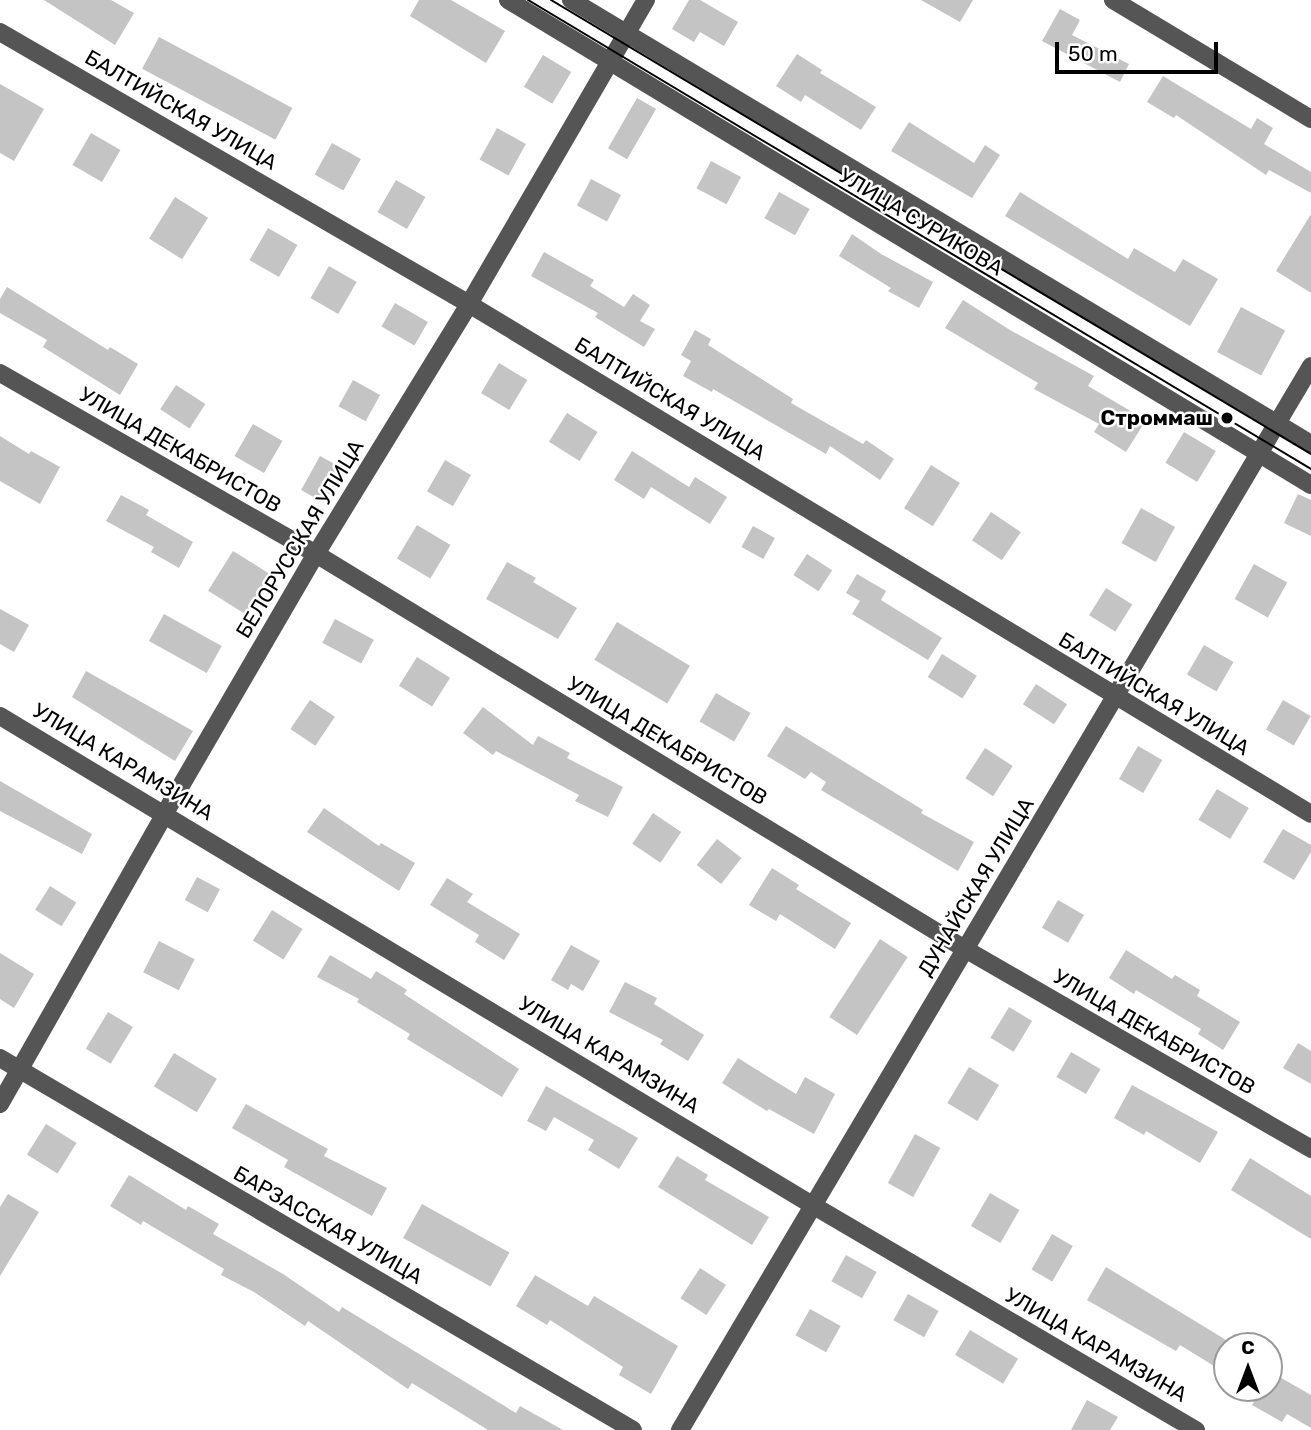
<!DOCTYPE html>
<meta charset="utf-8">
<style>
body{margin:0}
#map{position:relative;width:1311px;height:1430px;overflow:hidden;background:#fff;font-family:Rubik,sans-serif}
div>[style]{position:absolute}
.building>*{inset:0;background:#c4c4c4;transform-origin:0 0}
.minor>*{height:18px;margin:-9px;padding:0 9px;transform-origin:9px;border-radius:9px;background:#555}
.tram>*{height:2px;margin:-1px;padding:0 1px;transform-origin:1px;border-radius:1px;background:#000}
.dots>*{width:19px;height:19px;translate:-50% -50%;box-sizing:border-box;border:4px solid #fff;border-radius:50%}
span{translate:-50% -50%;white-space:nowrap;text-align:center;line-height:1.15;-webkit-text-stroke:5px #fff;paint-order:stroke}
.street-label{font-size:21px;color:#000}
.poi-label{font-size:21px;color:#000;font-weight:700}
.right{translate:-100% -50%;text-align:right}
.north{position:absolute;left:1213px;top:1332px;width:70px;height:70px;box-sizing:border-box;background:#fff;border:2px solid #999;border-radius:50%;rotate:0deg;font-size:19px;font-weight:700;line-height:28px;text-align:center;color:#000}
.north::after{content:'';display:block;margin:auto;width:24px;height:32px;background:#000;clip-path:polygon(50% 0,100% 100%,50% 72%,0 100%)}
.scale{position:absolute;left:1055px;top:42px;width:163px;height:32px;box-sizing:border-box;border:4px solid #000;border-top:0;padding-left:9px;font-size:21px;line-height:24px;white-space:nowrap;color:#000;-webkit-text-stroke:5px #fff;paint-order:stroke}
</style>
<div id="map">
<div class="building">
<i style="clip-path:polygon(44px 0,111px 0,134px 13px,115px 45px)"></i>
<i style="clip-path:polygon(419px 0,451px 0,505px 31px,486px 63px,410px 16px)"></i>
<i style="clip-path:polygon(689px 0,700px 0,738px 22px,724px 46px,700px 32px,694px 42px,672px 29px)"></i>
<i style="clip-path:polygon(921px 0,973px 0,960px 22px)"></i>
<i style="clip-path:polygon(1060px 9px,1080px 20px,1072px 35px,1129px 64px,1120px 82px,1042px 41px)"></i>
<i style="left:159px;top:37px;width:151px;height:36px;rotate:28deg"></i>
<i style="clip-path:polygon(797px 54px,822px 70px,820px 73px,876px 107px,861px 130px,805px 95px,801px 102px,776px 86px)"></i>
<i style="left:543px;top:55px;width:33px;height:37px;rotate:31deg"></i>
<i style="clip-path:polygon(1163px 76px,1251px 129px,1257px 118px,1273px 128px,1264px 144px,1311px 172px,1311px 193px,1269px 170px,1266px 175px,1176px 115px,1174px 118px,1147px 102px)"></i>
<i style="clip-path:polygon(0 84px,44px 109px,14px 161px,0 153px)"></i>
<i style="left:637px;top:98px;width:22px;height:58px;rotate:30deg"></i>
<i style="clip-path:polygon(909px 122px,974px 163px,985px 145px,1000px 155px,972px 198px,891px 151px)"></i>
<i style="left:497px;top:128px;width:33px;height:36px;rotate:29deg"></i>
<i style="left:91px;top:133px;width:34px;height:37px;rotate:30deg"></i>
<i style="left:332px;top:143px;width:33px;height:36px;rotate:29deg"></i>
<i style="left:711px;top:161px;width:34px;height:31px;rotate:28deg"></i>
<i style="left:591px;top:179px;width:34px;height:30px;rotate:28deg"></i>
<i style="left:396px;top:180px;width:34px;height:37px;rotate:30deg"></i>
<i style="left:779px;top:192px;width:35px;height:30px;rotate:29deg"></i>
<i style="clip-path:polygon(1020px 192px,1128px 259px,1134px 248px,1175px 272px,1183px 259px,1218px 279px,1190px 326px,1005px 216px)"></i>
<i style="left:175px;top:197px;width:39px;height:49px;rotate:32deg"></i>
<i style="clip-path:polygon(1311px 214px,1311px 293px,1276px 271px)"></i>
<i style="left:268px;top:228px;width:34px;height:37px;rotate:30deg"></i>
<i style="clip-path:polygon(852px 234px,881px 254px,933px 282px,919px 308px,888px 291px,891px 288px,839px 256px)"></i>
<i style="clip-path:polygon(544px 252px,594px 280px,590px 286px,624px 307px,633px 294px,650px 305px,640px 321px,655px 329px,644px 347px,595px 317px,598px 313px,531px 276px)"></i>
<i style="left:329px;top:266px;width:32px;height:37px;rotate:30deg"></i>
<i style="clip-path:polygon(7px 287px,108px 350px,110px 347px,138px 364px,120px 395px,43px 347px,47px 340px,0 313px,0 299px)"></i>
<i style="clip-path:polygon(963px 300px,1010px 330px,1094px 376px,1088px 386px,1146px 420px,1126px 452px,1094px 432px,1099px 424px,1034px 389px,1038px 383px,945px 328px)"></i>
<i style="left:395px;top:303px;width:38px;height:27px;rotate:30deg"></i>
<i style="left:1241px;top:307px;width:50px;height:51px;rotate:28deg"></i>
<i style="clip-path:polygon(695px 330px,711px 339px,708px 345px,793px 399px,791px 403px,863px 444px,866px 440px,894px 459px,880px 480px,830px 446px,826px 454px,713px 389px,712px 392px,683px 376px,691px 361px,681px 355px)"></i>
<i style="left:499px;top:363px;width:33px;height:35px;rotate:31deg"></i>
<i style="left:353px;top:380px;width:31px;height:30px;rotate:29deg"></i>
<i style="left:176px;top:385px;width:35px;height:29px;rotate:33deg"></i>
<i style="left:567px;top:413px;width:36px;height:34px;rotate:32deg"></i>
<i style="left:253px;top:424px;width:34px;height:37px;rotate:30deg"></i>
<i style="left:1184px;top:432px;width:37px;height:36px;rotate:31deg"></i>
<i style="clip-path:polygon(0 436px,29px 454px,31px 451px,60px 467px,40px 504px,0 481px)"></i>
<i style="clip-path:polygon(632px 451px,689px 487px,695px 477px,727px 497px,710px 524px,651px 487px,644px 499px,614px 480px)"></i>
<i style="left:320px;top:456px;width:26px;height:39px;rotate:29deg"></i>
<i style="left:445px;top:460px;width:30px;height:36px;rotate:30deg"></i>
<i style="left:931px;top:465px;width:34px;height:51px;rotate:32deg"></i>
<i style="clip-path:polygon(1298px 494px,1311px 500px,1311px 536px,1284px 523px)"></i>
<i style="clip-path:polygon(121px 495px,149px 510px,146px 515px,193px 542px,179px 568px,151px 552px,154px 547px,106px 521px)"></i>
<i style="left:1141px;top:508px;width:39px;height:40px;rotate:29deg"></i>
<i style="left:991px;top:512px;width:36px;height:34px;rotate:34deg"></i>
<i style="left:417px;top:525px;width:39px;height:39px;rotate:31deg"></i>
<i style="left:753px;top:526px;width:25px;height:24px;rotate:29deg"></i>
<i style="left:233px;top:551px;width:46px;height:47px;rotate:32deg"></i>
<i style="left:807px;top:554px;width:30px;height:25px;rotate:33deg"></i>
<i style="clip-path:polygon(507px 562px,536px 578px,533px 582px,577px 608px,558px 639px,486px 599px)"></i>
<i style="left:1254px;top:564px;width:38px;height:40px;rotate:29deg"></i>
<i style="clip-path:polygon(857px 574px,886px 591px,881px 600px,942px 638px,928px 660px,852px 614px,860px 601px,846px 593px)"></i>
<i style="left:1106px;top:588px;width:31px;height:32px;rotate:32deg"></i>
<i style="clip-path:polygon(0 609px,29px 625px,14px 652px,0 644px)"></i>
<i style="left:164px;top:614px;width:66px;height:31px;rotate:29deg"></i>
<i style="left:335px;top:619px;width:44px;height:27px;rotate:28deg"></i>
<i style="left:617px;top:622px;width:85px;height:44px;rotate:31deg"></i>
<i style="left:1204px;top:645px;width:34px;height:34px;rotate:30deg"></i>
<i style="left:942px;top:654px;width:41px;height:27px;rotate:32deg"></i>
<i style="left:417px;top:657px;width:39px;height:34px;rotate:32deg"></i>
<i style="clip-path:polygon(86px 671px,193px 731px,175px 761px,72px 697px)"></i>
<i style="left:1036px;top:684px;width:37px;height:24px;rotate:33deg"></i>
<i style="left:716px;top:693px;width:40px;height:33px;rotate:30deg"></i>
<i style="left:310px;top:700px;width:30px;height:35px;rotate:34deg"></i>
<i style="left:1283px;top:700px;width:32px;height:34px;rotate:30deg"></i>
<i style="clip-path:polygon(483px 707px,533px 745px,538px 736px,570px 753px,567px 758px,623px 787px,608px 817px,575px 801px,579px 795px,496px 751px,493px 755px,463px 733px)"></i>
<i style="clip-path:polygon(786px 726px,923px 810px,921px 813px,974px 842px,958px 871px,821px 790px,826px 782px,811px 772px,805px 779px,767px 756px)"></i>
<i style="left:1138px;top:746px;width:28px;height:38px;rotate:30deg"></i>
<i style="left:985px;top:748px;width:33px;height:36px;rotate:33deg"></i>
<i style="clip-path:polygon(0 781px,92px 834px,82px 854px,0 811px)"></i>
<i style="left:1217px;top:789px;width:37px;height:36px;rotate:31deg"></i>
<i style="clip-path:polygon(324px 808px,379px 846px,381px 843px,415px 863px,399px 891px,307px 832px)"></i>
<i style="left:653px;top:813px;width:34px;height:37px;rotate:34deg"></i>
<i style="clip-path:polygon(1283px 829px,1311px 845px,1311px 852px,1294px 880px,1263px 862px)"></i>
<i style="left:717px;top:839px;width:31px;height:33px;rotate:38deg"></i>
<i style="clip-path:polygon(772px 868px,799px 885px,796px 889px,851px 923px,835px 949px,780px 914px,776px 921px,749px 905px)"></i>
<i style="left:197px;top:877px;width:26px;height:26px;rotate:28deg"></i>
<i style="clip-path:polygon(447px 878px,473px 894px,467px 902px,520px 934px,504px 960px,475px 942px,479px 935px,430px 905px)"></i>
<i style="left:50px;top:886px;width:31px;height:28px;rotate:32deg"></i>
<i style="left:1058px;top:900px;width:30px;height:32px;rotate:30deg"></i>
<i style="left:272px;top:910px;width:36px;height:36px;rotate:32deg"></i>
<i style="left:880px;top:939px;width:33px;height:93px;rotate:33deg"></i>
<i style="left:159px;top:941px;width:40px;height:35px;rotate:27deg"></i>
<i style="clip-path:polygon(571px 945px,600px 961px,583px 991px,571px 984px,568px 990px,551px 980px)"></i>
<i style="clip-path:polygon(1126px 950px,1172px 979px,1175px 975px,1200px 990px,1197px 996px,1240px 1022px,1223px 1050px,1198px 1034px,1201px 1029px,1136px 990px,1134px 994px,1109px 978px)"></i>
<i style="clip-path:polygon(0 953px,34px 974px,14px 1008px,0 999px)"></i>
<i style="clip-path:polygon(330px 955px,371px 979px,376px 971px,407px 990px,404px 994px,519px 1069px,502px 1097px,407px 1039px,410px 1034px,357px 1002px,359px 999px,317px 977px)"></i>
<i style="clip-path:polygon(625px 982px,657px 998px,654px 1004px,704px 1035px,688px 1061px,660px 1044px,663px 1040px,609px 1012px)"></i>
<i style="left:1009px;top:1007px;width:27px;height:36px;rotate:31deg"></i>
<i style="left:108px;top:1012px;width:29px;height:43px;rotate:31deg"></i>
<i style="clip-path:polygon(1298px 1043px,1311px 1051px,1311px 1084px,1283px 1068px)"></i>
<i style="left:1071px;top:1052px;width:34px;height:29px;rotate:30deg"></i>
<i style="left:174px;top:1053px;width:50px;height:39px;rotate:31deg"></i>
<i style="clip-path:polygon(738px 1058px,796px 1094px,805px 1077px,835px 1094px,814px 1134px,769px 1109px,767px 1111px,722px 1083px)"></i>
<i style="left:969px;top:1067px;width:35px;height:42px;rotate:31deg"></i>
<i style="clip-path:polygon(1132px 1085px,1218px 1132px,1200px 1163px,1146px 1131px,1144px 1135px,1114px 1118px)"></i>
<i style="clip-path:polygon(546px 1086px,638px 1138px,619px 1169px,588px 1150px,594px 1140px,554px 1117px,546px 1131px,527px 1121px)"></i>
<i style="clip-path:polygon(246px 1104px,328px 1149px,324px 1156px,387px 1188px,372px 1216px,284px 1167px,288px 1160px,232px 1128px)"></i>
<i style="left:46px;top:1124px;width:36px;height:36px;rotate:32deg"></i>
<i style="left:915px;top:1134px;width:29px;height:56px;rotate:29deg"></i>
<i style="clip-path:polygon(677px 1156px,708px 1175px,705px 1180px,769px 1217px,752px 1245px,658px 1187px)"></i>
<i style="clip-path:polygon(1250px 1158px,1311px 1196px,1311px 1239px,1231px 1190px)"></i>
<i style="clip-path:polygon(129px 1175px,186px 1210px,188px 1206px,219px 1224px,213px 1234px,283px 1274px,339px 1312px,342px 1307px,516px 1413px,520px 1406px,563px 1430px,488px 1430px,412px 1383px,408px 1389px,308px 1321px,305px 1326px,254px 1292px,221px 1275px,224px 1269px,143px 1221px,141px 1225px,110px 1206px)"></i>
<i style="left:990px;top:1193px;width:34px;height:38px;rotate:30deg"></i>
<i style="clip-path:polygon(8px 1194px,39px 1212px,0 1276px,0 1207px)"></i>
<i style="left:422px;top:1204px;width:100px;height:39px;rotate:29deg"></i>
<i style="left:1052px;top:1234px;width:24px;height:41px;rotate:30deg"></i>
<i style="left:846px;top:1255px;width:35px;height:30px;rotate:29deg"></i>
<i style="clip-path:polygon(1106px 1267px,1236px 1346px,1224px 1346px,1227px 1374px,1180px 1345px,1176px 1351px,1087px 1300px)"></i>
<i style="left:700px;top:1268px;width:31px;height:36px;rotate:33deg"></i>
<i style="clip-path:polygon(535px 1275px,588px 1306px,594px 1296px,678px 1346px,651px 1394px,619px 1375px,623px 1367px,550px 1320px,547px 1325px,516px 1306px)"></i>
<i style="left:908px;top:1294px;width:35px;height:30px;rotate:29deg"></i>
<i style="left:810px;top:1309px;width:35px;height:30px;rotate:29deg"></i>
<i style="left:970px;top:1330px;width:56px;height:29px;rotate:31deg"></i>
<i style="clip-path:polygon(1269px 1371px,1311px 1395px,1311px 1428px,1287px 1414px,1282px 1422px,1252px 1405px,1262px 1388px,1269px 1388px)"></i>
<i style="clip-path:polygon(1087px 1400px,1118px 1417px,1110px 1430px,1071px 1430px)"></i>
</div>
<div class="minor">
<i style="left:508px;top:0;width:938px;rotate:31.13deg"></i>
<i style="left:571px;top:0;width:863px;rotate:30.96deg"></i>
<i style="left:1113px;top:0;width:231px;rotate:31deg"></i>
<i style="left:0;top:32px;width:542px;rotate:30.11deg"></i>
<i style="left:469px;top:304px;width:984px;rotate:31.2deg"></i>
<i style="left:0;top:373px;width:364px;rotate:29.8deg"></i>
<i style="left:316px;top:554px;width:760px;rotate:31.33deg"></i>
<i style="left:965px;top:949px;width:400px;rotate:30deg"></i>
<i style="left:0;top:716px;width:950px;rotate:31.05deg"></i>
<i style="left:814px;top:1206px;width:443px;rotate:30.4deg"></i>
<i style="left:0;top:1058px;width:734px;rotate:30.44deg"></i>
<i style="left:0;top:1104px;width:335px;rotate:-60.4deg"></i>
<i style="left:165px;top:813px;width:300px;rotate:-59.8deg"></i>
<i style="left:316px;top:554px;width:293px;rotate:-58.5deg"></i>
<i style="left:469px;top:304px;width:352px;rotate:-59.8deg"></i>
<i style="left:680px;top:1430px;width:1237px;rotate:-59.33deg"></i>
</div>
<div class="tram">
<i style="left:528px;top:0;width:913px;rotate:30.92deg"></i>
<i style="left:551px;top:0;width:885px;rotate:30.85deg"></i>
</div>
<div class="dots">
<i style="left:1227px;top:418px;background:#000"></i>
</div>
<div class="street-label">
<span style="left:181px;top:110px;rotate:30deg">БАЛТИЙСКАЯ УЛИЦА</span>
<span style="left:921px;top:222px;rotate:31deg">УЛИЦА СУРИКОВА</span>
<span style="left:670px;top:399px;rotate:31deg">БАЛТИЙСКАЯ УЛИЦА</span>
<span style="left:180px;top:450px;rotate:30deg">УЛИЦА ДЕКАБРИСТОВ</span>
<span style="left:300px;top:539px;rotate:-59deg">БЕЛОРУССКАЯ УЛИЦА</span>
<span style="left:1154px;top:694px;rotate:31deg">БАЛТИЙСКАЯ УЛИЦА</span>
<span style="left:667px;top:741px;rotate:31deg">УЛИЦА ДЕКАБРИСТОВ</span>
<span style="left:123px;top:762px;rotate:31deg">УЛИЦА КАРАМЗИНА</span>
<span style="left:976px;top:887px;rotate:-59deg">ДУНАЙСКАЯ УЛИЦА</span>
<span style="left:1154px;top:1032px;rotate:30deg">УЛИЦА ДЕКАБРИСТОВ</span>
<span style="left:609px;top:1055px;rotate:31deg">УЛИЦА КАРАМЗИНА</span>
<span style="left:328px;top:1225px;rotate:30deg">БАРЗАССКАЯ УЛИЦА</span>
<span style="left:1096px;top:1345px;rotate:30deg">УЛИЦА КАРАМЗИНА</span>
</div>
<div class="poi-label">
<span class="right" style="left:1213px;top:418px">Строммаш</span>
</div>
<div class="north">С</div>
<div class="scale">50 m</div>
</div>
